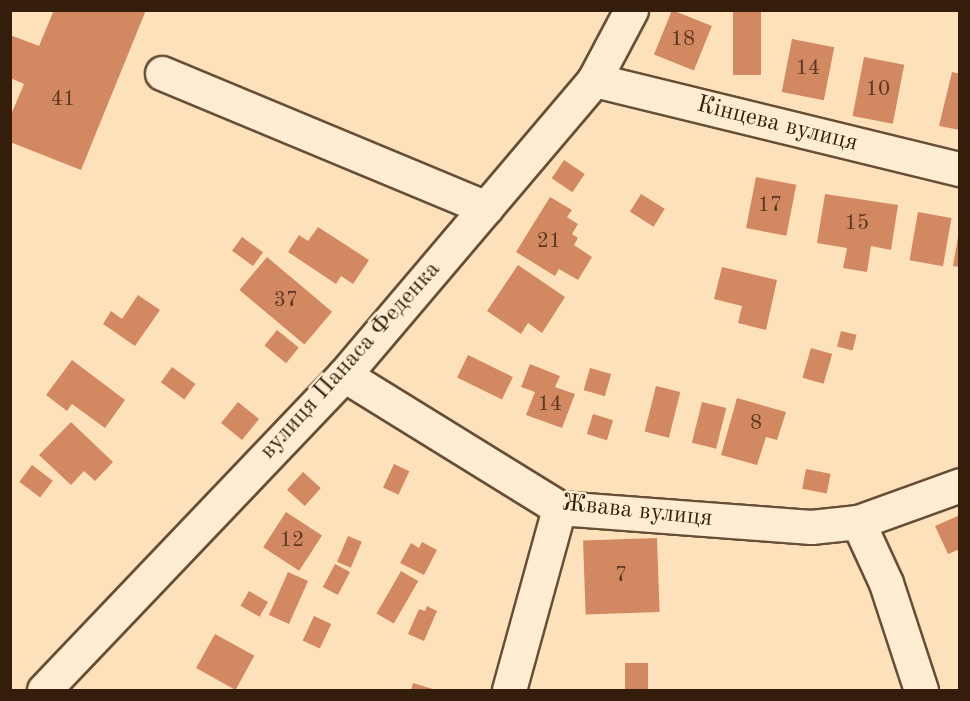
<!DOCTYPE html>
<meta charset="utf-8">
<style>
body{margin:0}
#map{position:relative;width:970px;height:701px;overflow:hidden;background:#fce1ba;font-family:"Old Standard TT",serif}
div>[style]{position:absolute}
.building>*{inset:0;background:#d28962;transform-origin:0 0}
.roads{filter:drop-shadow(2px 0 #674e37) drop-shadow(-2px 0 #674e37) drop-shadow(0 2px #674e37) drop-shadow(0 -2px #674e37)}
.minor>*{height:33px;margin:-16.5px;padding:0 16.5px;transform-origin:16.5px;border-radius:16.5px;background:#fdecd2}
span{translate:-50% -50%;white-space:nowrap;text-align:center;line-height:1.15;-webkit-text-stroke:5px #fdecd2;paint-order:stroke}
.number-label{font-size:21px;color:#5c3821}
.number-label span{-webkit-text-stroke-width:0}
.street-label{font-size:24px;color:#351d0b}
.frame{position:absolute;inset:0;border:12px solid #351d0b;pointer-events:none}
</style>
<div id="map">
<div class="building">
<i style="clip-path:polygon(54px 10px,146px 10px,81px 170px,10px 142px,10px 117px,24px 84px,10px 78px,10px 35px,39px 46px)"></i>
<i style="left:672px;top:10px;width:43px;height:48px;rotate:22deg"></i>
<i style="left:733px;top:10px;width:28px;height:65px"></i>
<i style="left:792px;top:39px;width:43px;height:54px;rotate:11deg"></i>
<i style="left:864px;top:57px;width:41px;height:60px;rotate:11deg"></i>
<i style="clip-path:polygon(952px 72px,960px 74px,960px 130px,939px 126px)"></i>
<i style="left:564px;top:160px;width:25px;height:22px;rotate:34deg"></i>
<i style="left:756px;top:177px;width:41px;height:52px;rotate:11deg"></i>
<i style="left:641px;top:194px;width:28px;height:21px;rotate:32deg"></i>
<i style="clip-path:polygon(825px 194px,898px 205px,891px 250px,871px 246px,867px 272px,843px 268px,847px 248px,817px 243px)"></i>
<i style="clip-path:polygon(550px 197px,572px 210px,567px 217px,578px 224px,572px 234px,578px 238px,574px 245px,592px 257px,578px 280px,559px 269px,555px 276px,516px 252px)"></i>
<i style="left:918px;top:212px;width:34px;height:49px;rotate:10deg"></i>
<i style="clip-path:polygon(318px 227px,369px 260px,353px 284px,341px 276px,336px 284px,288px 252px,299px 235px,308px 241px)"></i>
<i style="left:242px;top:237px;width:26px;height:17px;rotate:36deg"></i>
<i style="clip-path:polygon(958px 237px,960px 237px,960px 267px,953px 266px)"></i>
<i style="left:267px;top:257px;width:85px;height:43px;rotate:40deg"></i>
<i style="clip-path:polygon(518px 265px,565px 297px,542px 333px,528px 323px,521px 334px,487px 311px)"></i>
<i style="clip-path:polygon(722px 267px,777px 280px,766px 330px,738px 323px,742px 306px,714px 299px)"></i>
<i style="clip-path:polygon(138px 295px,160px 310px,135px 346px,103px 324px,111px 311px,122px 319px)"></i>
<i style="left:277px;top:330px;width:28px;height:20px;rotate:39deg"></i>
<i style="left:841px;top:331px;width:16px;height:16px;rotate:14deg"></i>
<i style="left:811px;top:348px;width:22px;height:31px;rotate:16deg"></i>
<i style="left:468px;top:355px;width:50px;height:25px;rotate:26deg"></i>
<i style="clip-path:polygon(72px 360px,125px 400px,105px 428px,72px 404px,67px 411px,46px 395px)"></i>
<i style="clip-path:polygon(530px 364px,560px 376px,555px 387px,575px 394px,562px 428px,526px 415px,535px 392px,521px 387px)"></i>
<i style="left:172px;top:367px;width:29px;height:19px;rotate:36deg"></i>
<i style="left:590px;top:368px;width:22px;height:23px;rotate:16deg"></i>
<i style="left:656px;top:386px;width:25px;height:47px;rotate:14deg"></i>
<i style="clip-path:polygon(737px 398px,786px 412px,777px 440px,766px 437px,757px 465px,721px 455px)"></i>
<i style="left:238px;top:402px;width:27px;height:27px;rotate:39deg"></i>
<i style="left:702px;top:402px;width:25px;height:42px;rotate:14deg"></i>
<i style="left:593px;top:414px;width:21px;height:21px;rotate:17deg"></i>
<i style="clip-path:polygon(71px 422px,113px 462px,95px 481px,84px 471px,71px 485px,39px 455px)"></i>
<i style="left:394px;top:464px;width:17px;height:26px;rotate:25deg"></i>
<i style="left:32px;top:465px;width:26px;height:21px;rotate:37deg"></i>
<i style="left:806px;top:469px;width:25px;height:20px;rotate:11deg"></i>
<i style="left:303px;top:472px;width:24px;height:24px;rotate:42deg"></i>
<i style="left:286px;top:512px;width:43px;height:42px;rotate:33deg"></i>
<i style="clip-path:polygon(960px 515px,960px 549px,948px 554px,935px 526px)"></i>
<i style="left:348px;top:536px;width:15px;height:28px;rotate:23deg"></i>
<i style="left:657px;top:538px;width:74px;height:74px;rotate:88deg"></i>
<i style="clip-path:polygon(422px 542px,437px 550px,424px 575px,400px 563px,411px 543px,419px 548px)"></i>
<i style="left:335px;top:564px;width:17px;height:26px;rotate:28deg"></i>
<i style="left:401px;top:571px;width:20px;height:49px;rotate:30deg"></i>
<i style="left:288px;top:572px;width:22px;height:47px;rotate:24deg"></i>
<i style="left:249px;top:591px;width:22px;height:17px;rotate:30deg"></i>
<i style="clip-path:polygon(427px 606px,437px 611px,424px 641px,408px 634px,419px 609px,425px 611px)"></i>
<i style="left:314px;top:616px;width:19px;height:27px;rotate:25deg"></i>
<i style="left:215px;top:634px;width:45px;height:39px;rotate:29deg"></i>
<i style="left:625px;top:663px;width:23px;height:27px"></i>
<i style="clip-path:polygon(413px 683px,436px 690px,411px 690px)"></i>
</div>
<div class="roads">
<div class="minor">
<i style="left:162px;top:73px;width:351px;rotate:22.6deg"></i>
<i style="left:594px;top:80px;width:377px;rotate:13.7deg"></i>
<i style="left:344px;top:375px;width:253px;rotate:31.7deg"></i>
<i style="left:559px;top:508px;width:253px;rotate:4.3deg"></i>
<i style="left:811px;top:527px;width:47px;rotate:-6.1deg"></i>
<i style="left:858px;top:522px;width:109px;rotate:-19.9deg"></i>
<i style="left:858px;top:522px;width:67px;rotate:65.3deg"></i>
<i style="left:886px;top:583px;width:113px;rotate:71.9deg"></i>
<i style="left:44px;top:690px;width:435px;rotate:-46.4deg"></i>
<i style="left:344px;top:375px;width:387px;rotate:-49.7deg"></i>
<i style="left:594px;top:80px;width:79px;rotate:-62.1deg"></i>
<i style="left:509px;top:690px;width:189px;rotate:-74.6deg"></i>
</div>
</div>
<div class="number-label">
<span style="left:683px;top:40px">18</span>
<span style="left:808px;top:69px">14</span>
<span style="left:878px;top:90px">10</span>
<span style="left:63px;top:100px">41</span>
<span style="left:770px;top:206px">17</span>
<span style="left:857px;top:224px">15</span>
<span style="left:549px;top:242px">21</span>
<span style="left:286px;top:301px">37</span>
<span style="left:550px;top:405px">14</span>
<span style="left:756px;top:424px">8</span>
<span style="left:292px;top:541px">12</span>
<span style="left:621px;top:576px">7</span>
</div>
<div class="street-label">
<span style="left:777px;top:125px;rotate:14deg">Кінцева вулиця</span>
<span style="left:351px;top:361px;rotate:-48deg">вулиця Панаса Феденка</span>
<span style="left:637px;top:512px;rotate:6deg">Жвава вулиця</span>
</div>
<div class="frame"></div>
</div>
